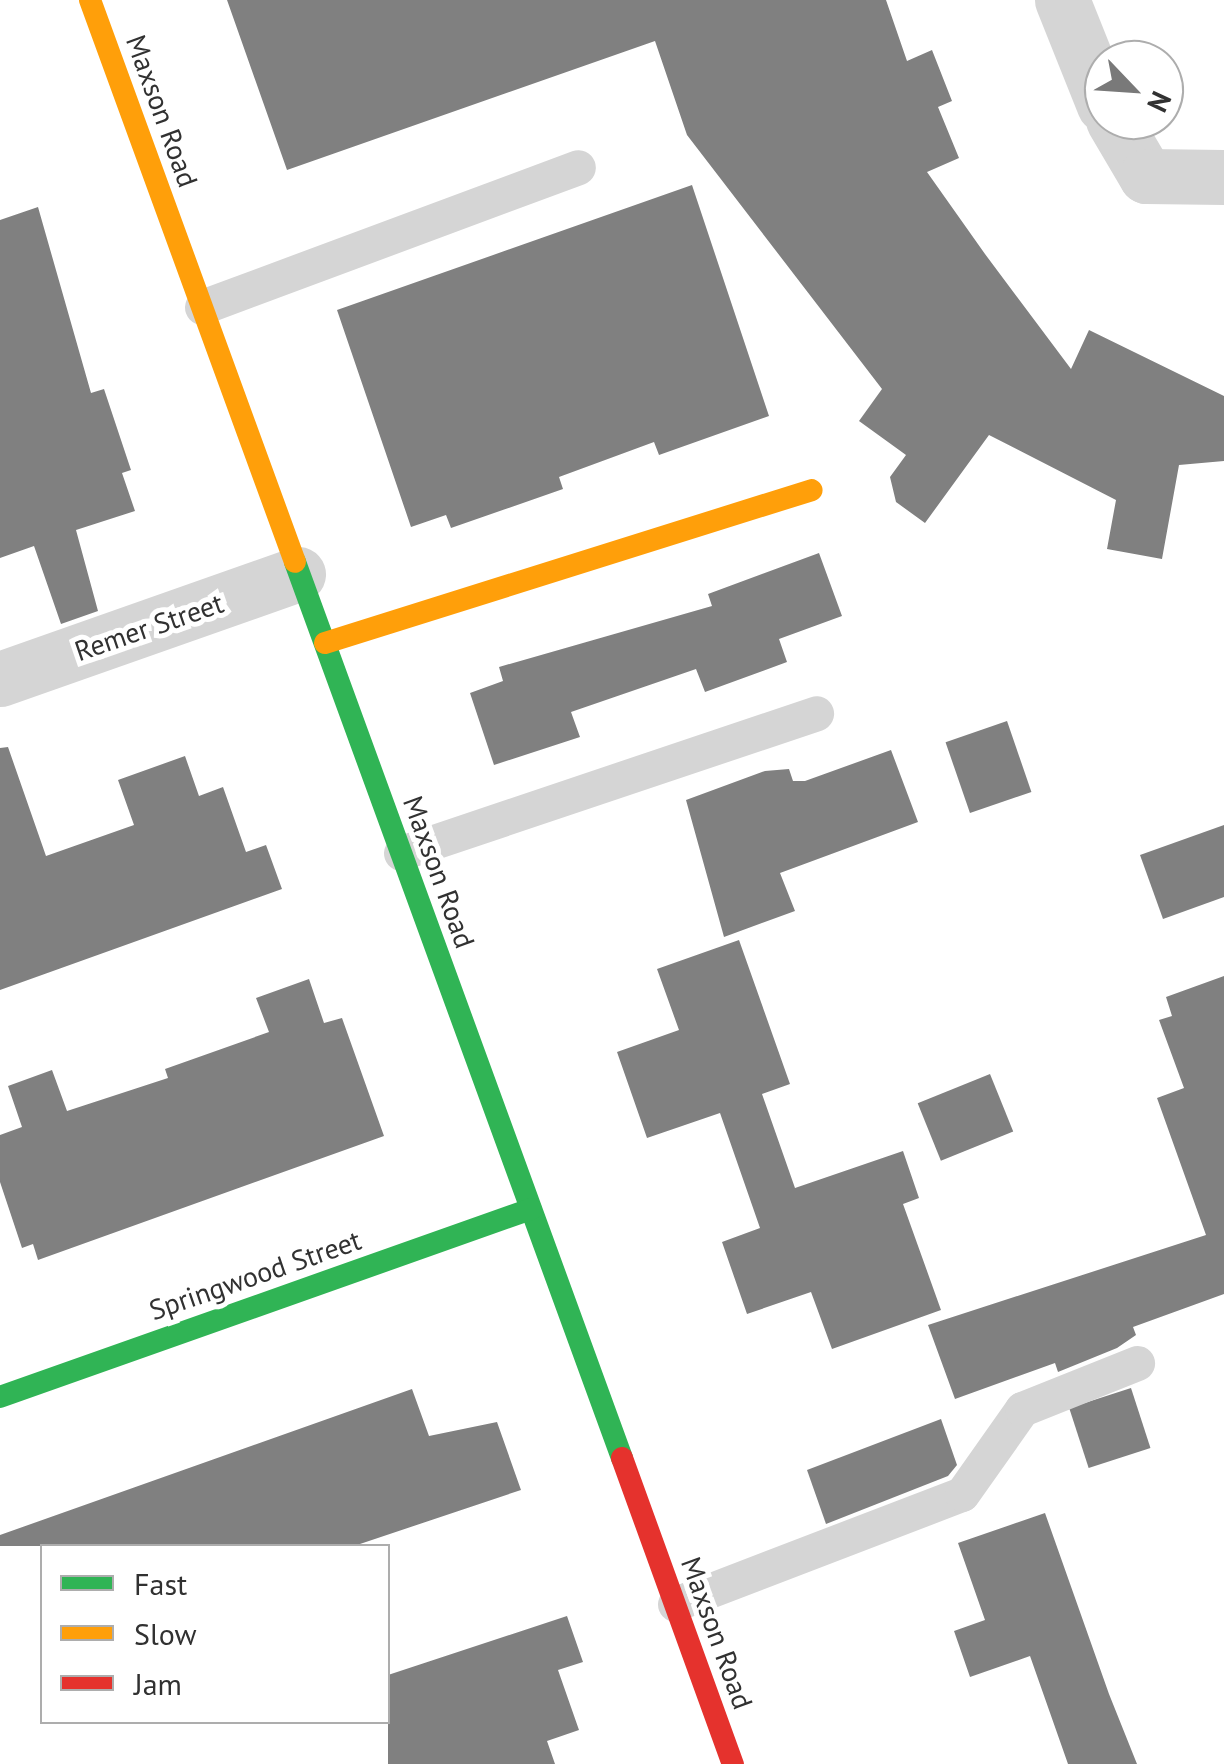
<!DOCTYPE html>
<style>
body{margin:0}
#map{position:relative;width:1224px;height:1764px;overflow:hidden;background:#fff;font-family:"PT Sans",sans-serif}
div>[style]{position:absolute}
.building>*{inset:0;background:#808080;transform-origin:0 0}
.lane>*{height:35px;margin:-17.5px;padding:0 17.5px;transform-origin:17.5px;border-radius:17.5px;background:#d5d5d5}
.street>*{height:55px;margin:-27.5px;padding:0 27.5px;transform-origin:27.5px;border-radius:27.5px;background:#d5d5d5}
.fast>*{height:22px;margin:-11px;padding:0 11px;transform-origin:11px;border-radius:11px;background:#30b455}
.slow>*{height:22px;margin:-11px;padding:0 11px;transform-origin:11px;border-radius:11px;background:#ff9f0a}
.jam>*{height:22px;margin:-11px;padding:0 11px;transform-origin:11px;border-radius:11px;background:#e5322d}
span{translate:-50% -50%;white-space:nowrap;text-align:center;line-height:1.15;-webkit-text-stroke:10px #fff;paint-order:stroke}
.street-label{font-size:28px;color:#313131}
.legend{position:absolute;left:40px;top:1544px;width:350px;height:180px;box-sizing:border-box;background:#fff;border:2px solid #adadad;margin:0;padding:12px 18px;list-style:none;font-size:30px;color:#313131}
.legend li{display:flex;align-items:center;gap:20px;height:50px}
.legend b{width:50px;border:2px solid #adadad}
.north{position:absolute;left:1084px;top:40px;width:100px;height:100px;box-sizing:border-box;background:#fff;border:2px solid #adadad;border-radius:50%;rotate:115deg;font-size:28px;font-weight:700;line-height:40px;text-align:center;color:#313131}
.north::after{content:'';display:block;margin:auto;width:35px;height:45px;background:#797979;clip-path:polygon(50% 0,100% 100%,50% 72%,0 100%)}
</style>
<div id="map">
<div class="building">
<i style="clip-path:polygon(227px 0,886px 0,907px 61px,932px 50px,952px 101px,938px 107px,959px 158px,927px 172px,985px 254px,1071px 369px,1089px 330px,1224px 396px,1224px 461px,1179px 465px,1162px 559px,1107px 549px,1116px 500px,989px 435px,925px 523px,896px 502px,890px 477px,906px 455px,859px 421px,882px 389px,687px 135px,655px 41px,287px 170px)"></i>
<i style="clip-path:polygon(692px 185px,769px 416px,659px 455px,654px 442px,559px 477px,563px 489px,451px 528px,446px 515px,411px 527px,337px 310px)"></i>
<i style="clip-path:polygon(38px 207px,91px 393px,104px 389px,131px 470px,122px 473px,135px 511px,76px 530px,98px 611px,61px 624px,34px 546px,0 558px,0 220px)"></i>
<i style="clip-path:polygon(819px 553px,842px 616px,779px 639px,787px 662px,705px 692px,696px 669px,571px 712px,580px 737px,494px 765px,470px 693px,503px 681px,499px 667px,712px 606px,708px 594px)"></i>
<i style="left:1007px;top:721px;width:75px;height:65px;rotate:71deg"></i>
<i style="clip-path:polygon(8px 747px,46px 856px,134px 825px,118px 780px,185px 756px,199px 796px,223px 787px,246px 852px,266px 845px,282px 889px,0 990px,0 748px)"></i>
<i style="clip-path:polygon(891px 750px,918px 822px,780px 873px,795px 911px,724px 937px,686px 800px,765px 771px,789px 769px,793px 781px,805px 781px)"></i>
<i style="clip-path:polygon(1224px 825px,1224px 897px,1163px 919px,1140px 855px)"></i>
<i style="clip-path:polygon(739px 940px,790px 1084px,762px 1094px,795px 1188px,903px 1151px,919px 1198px,903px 1204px,941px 1310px,832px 1349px,811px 1292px,747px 1314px,722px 1242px,760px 1228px,720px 1113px,647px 1138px,617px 1052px,679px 1030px,657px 969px)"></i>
<i style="clip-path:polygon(1224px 976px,1224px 1294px,1133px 1327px,1136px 1335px,1117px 1348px,1058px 1372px,1055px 1363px,955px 1399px,928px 1325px,1206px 1235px,1157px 1098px,1184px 1088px,1159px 1020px,1172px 1016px,1166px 997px)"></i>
<i style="clip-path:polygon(309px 979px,324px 1023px,342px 1018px,384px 1136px,38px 1260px,33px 1244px,22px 1248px,0 1182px,0 1135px,22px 1127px,8px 1086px,52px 1070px,67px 1111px,168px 1078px,165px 1069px,269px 1032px,256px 998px)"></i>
<i style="left:990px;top:1074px;width:62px;height:78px;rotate:68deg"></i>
<i style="left:1131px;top:1388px;width:63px;height:65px;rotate:72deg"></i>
<i style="clip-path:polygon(412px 1389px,429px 1436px,497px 1422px,521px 1490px,354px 1546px,0 1546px,0 1535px)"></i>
<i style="clip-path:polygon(941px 1419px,957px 1465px,948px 1476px,826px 1524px,807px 1470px)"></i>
<i style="clip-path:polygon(1045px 1513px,1109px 1694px,1137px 1764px,1068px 1764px,1030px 1656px,970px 1677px,954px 1631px,985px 1620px,958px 1543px)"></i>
<i style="clip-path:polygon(567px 1616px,583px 1662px,558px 1670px,579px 1730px,547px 1741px,555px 1764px,388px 1764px,388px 1675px)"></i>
</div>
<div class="lane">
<i style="left:202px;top:307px;width:401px;rotate:-20.4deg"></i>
<i style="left:401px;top:853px;width:438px;rotate:-18.6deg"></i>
<i style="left:675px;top:1604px;width:307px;rotate:-21deg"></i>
<i style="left:962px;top:1494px;width:104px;rotate:-54.8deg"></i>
<i style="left:1022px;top:1409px;width:124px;rotate:-21.8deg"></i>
</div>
<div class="street">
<i style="left:1062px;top:0;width:113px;rotate:68.2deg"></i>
<i style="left:1113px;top:120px;width:65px;rotate:59.5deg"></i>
<i style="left:1146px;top:176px;width:78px;rotate:0.7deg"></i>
<i style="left:0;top:679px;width:316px;rotate:-19.4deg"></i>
</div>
<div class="fast">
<i style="left:295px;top:562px;width:954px;rotate:69.95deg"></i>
<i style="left:0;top:1397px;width:563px;rotate:-19.5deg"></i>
</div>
<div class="slow">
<i style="left:90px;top:0;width:598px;rotate:69.96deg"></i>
<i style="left:325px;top:643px;width:510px;rotate:-17.44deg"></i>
</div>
<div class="jam">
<i style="left:622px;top:1458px;width:326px;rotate:70.1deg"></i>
</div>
<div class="street-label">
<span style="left:162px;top:111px;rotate:70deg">Maxson Road</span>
<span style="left:149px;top:627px;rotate:-19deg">Remer Street</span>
<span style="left:439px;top:872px;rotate:70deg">Maxson Road</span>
<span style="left:255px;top:1275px;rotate:-19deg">Springwood Street</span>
<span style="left:717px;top:1633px;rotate:70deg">Maxson Road</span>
</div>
<ul class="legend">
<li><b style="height:12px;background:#30b455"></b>Fast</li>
<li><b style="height:12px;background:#ff9f0a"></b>Slow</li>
<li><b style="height:12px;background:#e5322d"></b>Jam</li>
</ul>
<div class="north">N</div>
</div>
